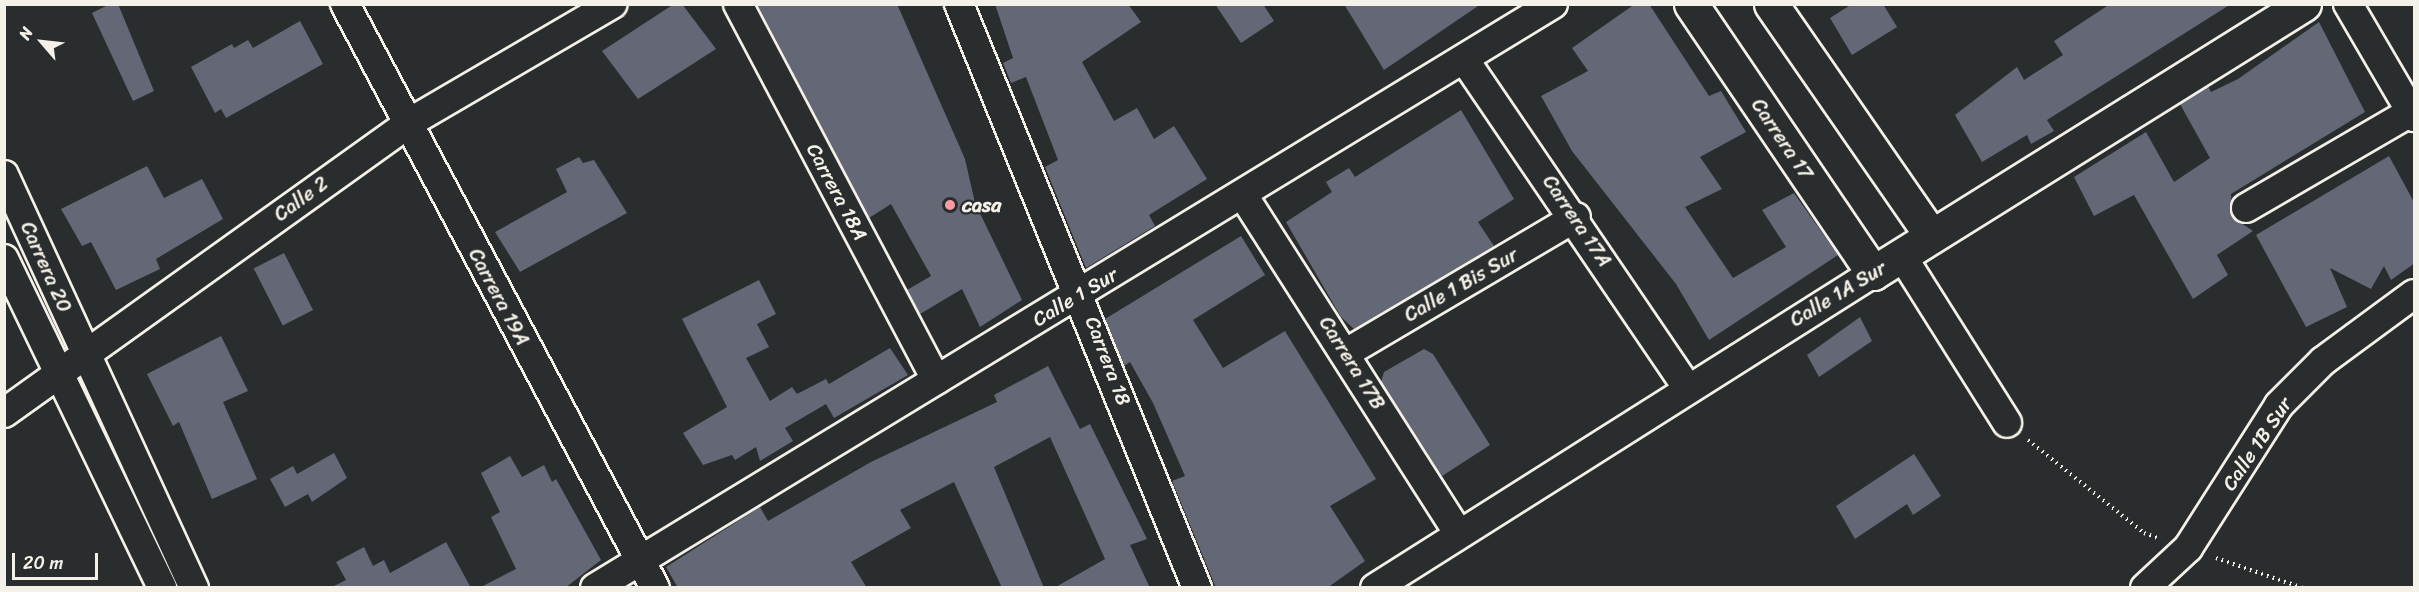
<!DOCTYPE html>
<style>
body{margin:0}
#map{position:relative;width:2419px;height:592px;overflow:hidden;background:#2a2d2e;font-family:Sriracha,sans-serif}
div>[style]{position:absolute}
.building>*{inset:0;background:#636776;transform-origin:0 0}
.path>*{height:4px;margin-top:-2px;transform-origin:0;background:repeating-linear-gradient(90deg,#f4f1e8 0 1.5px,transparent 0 6px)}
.roads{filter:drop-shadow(2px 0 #f4f1e8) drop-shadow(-2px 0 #f4f1e8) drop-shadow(0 2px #f4f1e8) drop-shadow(0 -2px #f4f1e8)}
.minor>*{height:28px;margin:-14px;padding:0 14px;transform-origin:14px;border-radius:14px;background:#2a2d2e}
.tertiary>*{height:33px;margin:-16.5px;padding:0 16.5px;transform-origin:16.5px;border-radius:16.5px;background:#2a2d2e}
.dots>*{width:16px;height:16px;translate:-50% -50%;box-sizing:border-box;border:3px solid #2a2d2e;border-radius:50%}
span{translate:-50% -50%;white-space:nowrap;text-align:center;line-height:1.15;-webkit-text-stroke:4.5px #2a2d2e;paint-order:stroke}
.street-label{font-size:20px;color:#f4f1e8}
.poi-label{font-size:20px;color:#f4f1e8;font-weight:700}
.left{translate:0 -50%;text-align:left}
.frame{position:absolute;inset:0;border:6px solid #f4f1e8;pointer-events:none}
.north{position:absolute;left:12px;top:12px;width:60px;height:60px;-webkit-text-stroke:4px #2a2d2e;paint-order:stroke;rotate:298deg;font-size:16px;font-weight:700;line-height:24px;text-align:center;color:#f4f1e8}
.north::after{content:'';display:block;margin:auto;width:21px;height:27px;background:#f4f1e8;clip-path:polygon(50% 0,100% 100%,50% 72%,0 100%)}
.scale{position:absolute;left:12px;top:553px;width:86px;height:27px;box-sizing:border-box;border:3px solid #f4f1e8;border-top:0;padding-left:8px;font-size:18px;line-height:21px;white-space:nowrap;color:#f4f1e8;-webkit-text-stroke:4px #2a2d2e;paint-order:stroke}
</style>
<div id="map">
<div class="building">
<i style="clip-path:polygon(110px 4px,118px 4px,154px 91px,133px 101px,92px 13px)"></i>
<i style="clip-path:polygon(674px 4px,682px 4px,716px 49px,638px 99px,602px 51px)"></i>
<i style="clip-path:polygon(757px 4px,897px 4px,965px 159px,975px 203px,1022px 300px,980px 327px,962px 289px,920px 314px,907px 290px,931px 276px,891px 204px,869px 218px)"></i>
<i style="clip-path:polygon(995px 4px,1128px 4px,1141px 22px,1082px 62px,1114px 121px,1137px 108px,1154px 139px,1174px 126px,1207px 179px,1149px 215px,1155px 226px,1086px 268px,1045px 167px,1058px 160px,1026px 77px,1011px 83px,1003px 63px,1013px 58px)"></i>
<i style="clip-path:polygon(1215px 4px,1263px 4px,1274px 21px,1241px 43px)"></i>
<i style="clip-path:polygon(1344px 4px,1481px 4px,1384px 70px)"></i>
<i style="clip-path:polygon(1635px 4px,1649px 4px,1709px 96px,1721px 91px,1746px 132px,1700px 157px,1722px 189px,1685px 207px,1733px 278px,1786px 247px,1762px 210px,1794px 193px,1838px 255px,1709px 340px,1676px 284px,1572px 151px,1541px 96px,1588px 71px,1572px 48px)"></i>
<i style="clip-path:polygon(1852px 4px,1883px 4px,1897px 27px,1852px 55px,1830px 18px)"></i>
<i style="clip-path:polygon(2110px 4px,2231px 4px,2047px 120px,2054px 131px,2031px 144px,2027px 135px,1982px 162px,1955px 115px,2017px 67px,2024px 80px,2063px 55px,2054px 41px)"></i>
<i style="clip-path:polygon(300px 21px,323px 64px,226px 118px,221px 109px,215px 113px,191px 67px,232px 44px,234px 48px,248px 40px,253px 48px)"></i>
<i style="clip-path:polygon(2319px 22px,2365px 112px,2231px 194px,2232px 217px,2253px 231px,2217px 255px,2228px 275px,2193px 299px,2134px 195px,2094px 216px,2074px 177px,2146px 132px,2174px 182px,2210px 158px,2180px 104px,2208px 86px,2211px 92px,2238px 79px)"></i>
<i style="clip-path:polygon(1461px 110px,1514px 199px,1478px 222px,1494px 246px,1354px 329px,1341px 317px,1286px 222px,1332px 192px,1326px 182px,1349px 168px,1355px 177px)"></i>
<i style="clip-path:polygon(2389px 156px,2415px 204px,2415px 263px,2391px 280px,2384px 266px,2371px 289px,2330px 268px,2347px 307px,2306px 327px,2256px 235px)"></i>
<i style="clip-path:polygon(579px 157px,583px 163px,594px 160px,627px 213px,520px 272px,495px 232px,567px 192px,556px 169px)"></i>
<i style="clip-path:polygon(147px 166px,164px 198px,202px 179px,223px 219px,156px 259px,160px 269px,116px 290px,91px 242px,82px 246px,61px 209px)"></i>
<i style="clip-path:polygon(1241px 236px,1265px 275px,1193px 320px,1223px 368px,1285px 331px,1376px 479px,1330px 506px,1365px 561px,1327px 588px,1216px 588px,1172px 481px,1185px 476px,1153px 403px,1130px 362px,1124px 366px,1105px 319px)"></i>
<i style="left:284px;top:253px;width:64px;height:34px;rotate:63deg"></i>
<i style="clip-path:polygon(759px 280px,776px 314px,757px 324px,769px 347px,746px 358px,770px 401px,792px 387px,797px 394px,826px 379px,829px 384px,890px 348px,908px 375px,834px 418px,826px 404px,785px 428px,793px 441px,760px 461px,756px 447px,735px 460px,732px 455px,703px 465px,683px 433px,727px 407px,682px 319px)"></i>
<i style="clip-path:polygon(1860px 317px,1872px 341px,1819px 377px,1807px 355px)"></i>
<i style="clip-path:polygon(221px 336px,248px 391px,223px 402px,257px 479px,212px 499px,179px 422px,173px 426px,147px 374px)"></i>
<i style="clip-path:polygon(1424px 349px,1433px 354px,1490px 445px,1442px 476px,1381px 382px,1384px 372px)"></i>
<i style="clip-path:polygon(1048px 366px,1080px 429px,1090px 424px,1147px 539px,1130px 545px,1150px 588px,1054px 588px,1105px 559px,1050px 437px,994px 467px,1044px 588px,1002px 588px,954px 482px,900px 510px,911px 528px,851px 562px,867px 588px,678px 588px,666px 567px,760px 507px,768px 521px,871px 462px,997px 402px,994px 395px)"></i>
<i style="clip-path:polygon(334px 453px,347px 478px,312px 502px,308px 494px,285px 507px,270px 479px,293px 466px,297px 474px)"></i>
<i style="clip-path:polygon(1914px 454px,1941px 496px,1913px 515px,1907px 504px,1855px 539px,1836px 506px)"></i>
<i style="clip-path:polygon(510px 456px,522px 477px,544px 465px,552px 482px,556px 479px,601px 560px,565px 588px,479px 588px,516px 569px,491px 517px,500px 512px,481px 473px)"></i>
<i style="clip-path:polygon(446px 542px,471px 588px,330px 588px,346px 580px,336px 562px,364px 547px,373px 566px,384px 560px,390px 573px)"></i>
</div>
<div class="path">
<i style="left:2028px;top:440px;width:149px;rotate:38.7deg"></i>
<i style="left:2144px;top:533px;width:15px;rotate:20deg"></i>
<i style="left:2216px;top:558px;width:92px;rotate:19deg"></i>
</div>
<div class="roads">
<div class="minor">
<i style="left:345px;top:4px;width:661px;rotate:62.04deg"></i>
<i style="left:738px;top:4px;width:425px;rotate:62.2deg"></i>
<i style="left:959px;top:4px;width:631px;rotate:67.83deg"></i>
<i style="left:2348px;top:4px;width:131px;rotate:59.7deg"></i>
<i style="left:1464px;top:59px;width:395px;rotate:55.8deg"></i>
<i style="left:4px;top:175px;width:455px;rotate:65.3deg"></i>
<i style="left:1243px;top:195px;width:401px;rotate:57.5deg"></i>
<i style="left:2246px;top:208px;width:191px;rotate:-30.2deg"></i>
<i style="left:1902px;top:256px;width:197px;rotate:57.8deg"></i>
<i style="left:4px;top:259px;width:365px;rotate:64.3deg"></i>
<i style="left:1346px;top:353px;width:267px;rotate:-30.6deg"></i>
<i style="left:4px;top:413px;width:496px;rotate:-35.6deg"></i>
<i style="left:407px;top:124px;width:238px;rotate:-30.3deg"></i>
<i style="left:595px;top:588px;width:1122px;rotate:-31.37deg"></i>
<i style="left:1375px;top:588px;width:589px;rotate:-32.31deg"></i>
<i style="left:2145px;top:588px;width:59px;rotate:-42.9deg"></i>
<i style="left:2188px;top:548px;width:169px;rotate:-57.5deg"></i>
<i style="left:2279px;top:405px;width:62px;rotate:-45deg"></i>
<i style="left:2323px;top:361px;width:113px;rotate:-36.4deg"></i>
</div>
<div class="tertiary">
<i style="left:1691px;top:4px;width:325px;rotate:55.9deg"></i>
<i style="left:1873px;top:273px;width:508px;rotate:-31.97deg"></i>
<i style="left:1771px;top:4px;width:281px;rotate:55.3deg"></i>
</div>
</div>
<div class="dots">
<i style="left:950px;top:205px;background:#ff9aa2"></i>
</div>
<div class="street-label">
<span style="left:1782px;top:139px;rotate:56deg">Carrera 17</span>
<span style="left:837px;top:192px;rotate:62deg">Carrera 18A</span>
<span style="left:301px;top:199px;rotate:-36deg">Calle 2</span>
<span style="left:1577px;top:221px;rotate:56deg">Carrera 17A</span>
<span style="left:46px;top:267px;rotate:66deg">Carrera 20</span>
<span style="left:1461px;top:285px;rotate:-30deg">Calle 1 Bis Sur</span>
<span style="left:1838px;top:294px;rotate:-31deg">Calle 1A Sur</span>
<span style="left:499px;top:297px;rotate:62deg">Carrera 19A</span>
<span style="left:1075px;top:297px;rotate:-31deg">Calle 1 Sur</span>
<span style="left:1108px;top:361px;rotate:69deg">Carrera 18</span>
<span style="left:1352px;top:363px;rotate:58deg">Carrera 17B</span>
<span style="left:2257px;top:444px;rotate:-56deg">Calle 1B Sur</span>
</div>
<div class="poi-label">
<span class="left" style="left:962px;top:205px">casa</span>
</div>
<div class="frame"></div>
<div class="north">N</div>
<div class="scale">20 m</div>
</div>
